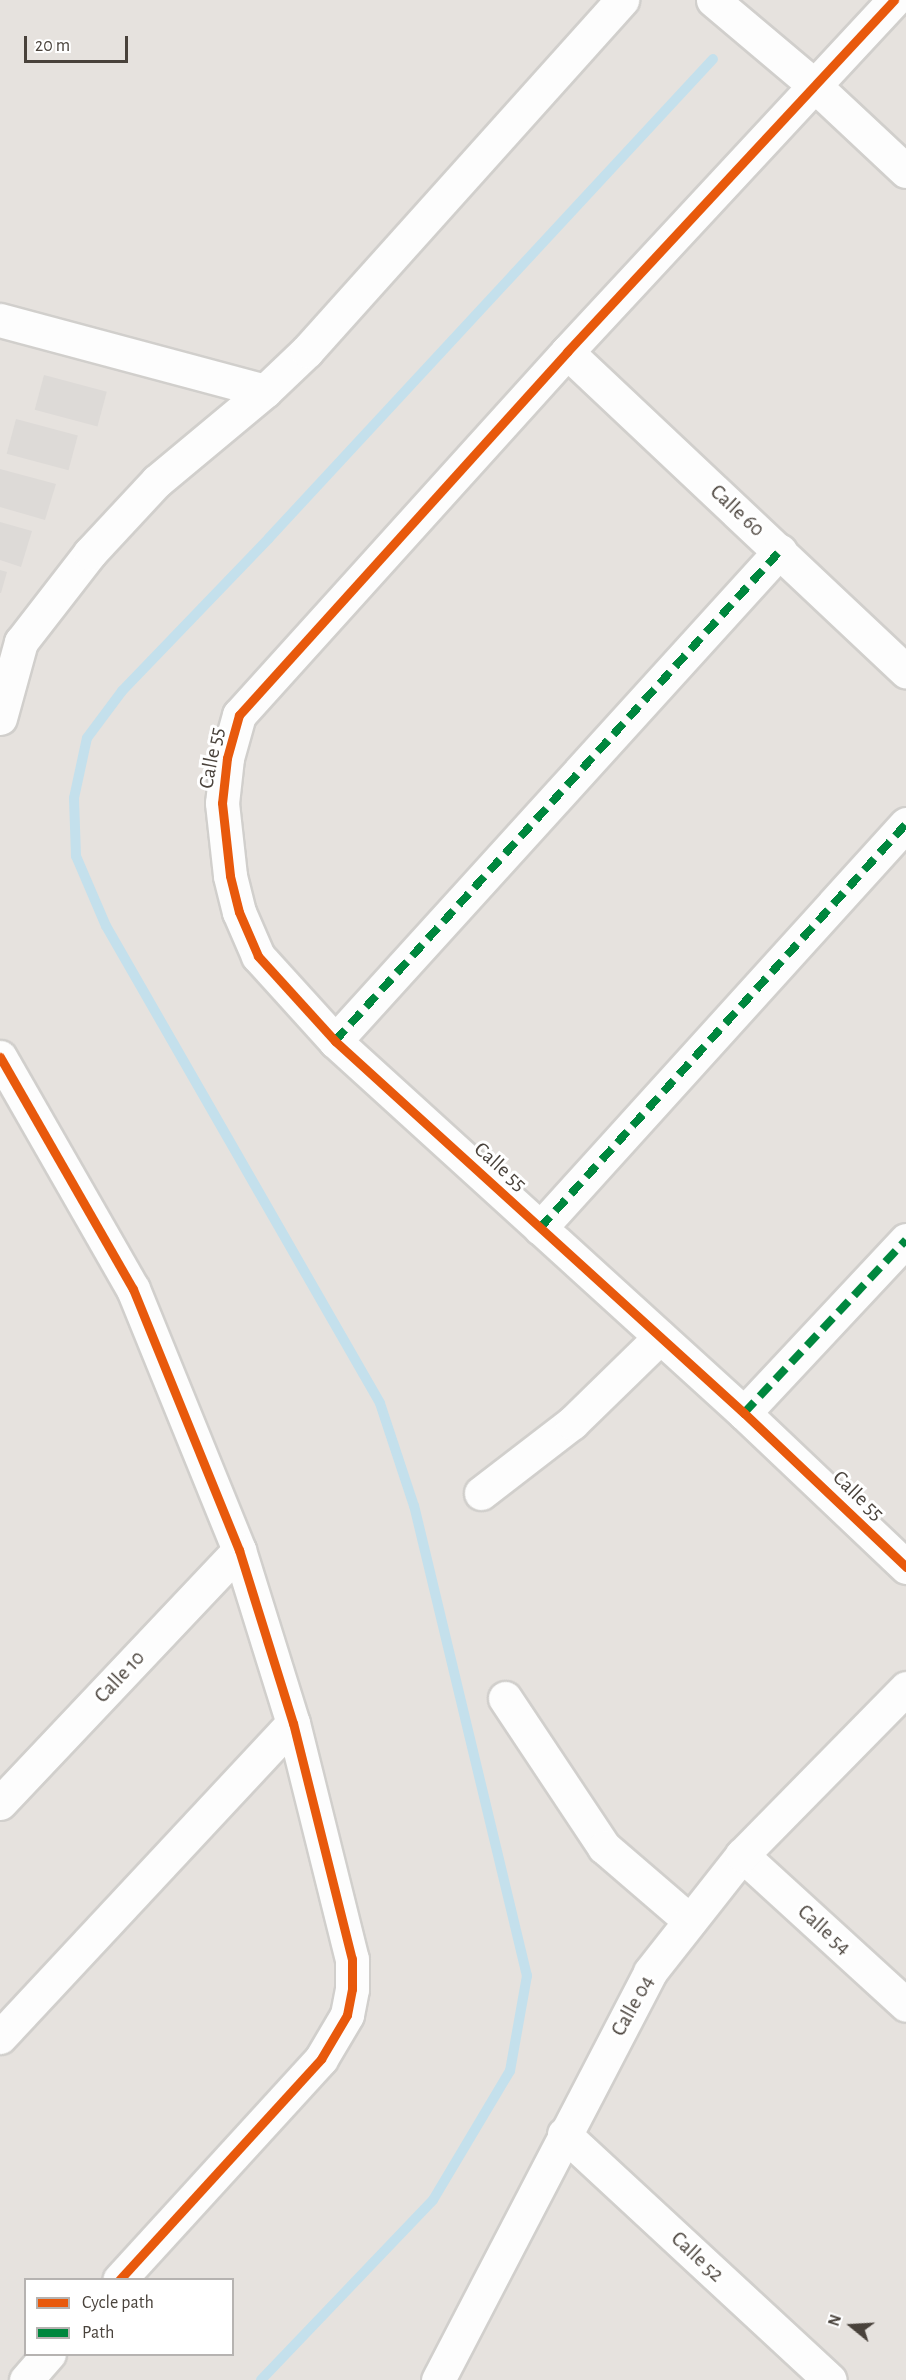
<!DOCTYPE html>
<style>
body{margin:0}
#map{position:relative;width:906px;height:2380px;overflow:hidden;background:#f3f1ef;font-family:"Alegreya Sans",sans-serif}
div>[style]{position:absolute}
.residential>*{inset:0;background:#e6e2de}
.stream>*{height:10px;margin:-5px;padding:0 5px;transform-origin:5px;border-radius:5px;background:#c4e0ec}
.building>*{inset:0;background:#dddad7;transform-origin:0 0}
.roads{filter:drop-shadow(2px 0 #d1cfcc) drop-shadow(-2px 0 #d1cfcc) drop-shadow(0 2px #d1cfcc) drop-shadow(0 -2px #d1cfcc)}
.minor>*{height:33px;margin:-16.5px;padding:0 16.5px;transform-origin:16.5px;border-radius:16.5px;background:#fdfdfd}
.tertiary>*{height:33px;margin:-16.5px;padding:0 16.5px;transform-origin:16.5px;border-radius:16.5px;background:#fdfdfd}
.quiet>*{height:8px;margin-top:-4px;transform-origin:0;background:repeating-linear-gradient(90deg,#00873e 0 15px,transparent 0 23px)}
.cycleway>*{height:9px;margin:-4.5px;padding:0 4.5px;transform-origin:4.5px;border-radius:4.5px;background:#e8590c}
span{translate:-50% -50%;white-space:nowrap;text-align:center;line-height:1.15;-webkit-text-stroke:6px #fff;paint-order:stroke}
.street-label{font-size:21px;color:#49423b}
.legend{position:absolute;left:24px;top:2278px;width:210px;height:78px;box-sizing:border-box;background:#fff;border:2px solid #b6b3b1;margin:0;padding:8px 10px;list-style:none;font-size:18px;color:#49423b}
.legend li{display:flex;align-items:center;gap:12px;height:30px}
.legend b{width:30px;border:2px solid #b6b3b1}
.north{position:absolute;left:822px;top:2296px;width:60px;height:60px;-webkit-text-stroke:4px #fff;paint-order:stroke;rotate:288deg;font-size:16px;font-weight:700;line-height:24px;text-align:center;color:#49423b}
.north::after{content:'';display:block;margin:auto;width:21px;height:27px;background:#49423b;clip-path:polygon(50% 0,100% 100%,50% 72%,0 100%)}
.scale{position:absolute;left:24px;top:36px;width:104px;height:27px;box-sizing:border-box;border:3px solid #49423b;border-top:0;padding-left:8px;font-size:18px;line-height:21px;white-space:nowrap;color:#49423b;-webkit-text-stroke:4px #fff;paint-order:stroke}
</style>
<div id="map">
<div class="residential">
<i style="clip-path:polygon(evenodd,0 0,906px 0,906px 2380px,0 2380px,0 0,26px 2280px,232px 2280px,232px 2354px,26px 2354px,26px 2280px)"></i>
</div>
<div class="stream">
<i style="left:261px;top:2380px;width:249px;rotate:-46.3deg"></i>
<i style="left:433px;top:2200px;width:150px;rotate:-59.2deg"></i>
<i style="left:510px;top:2071px;width:97px;rotate:-79.9deg"></i>
<i style="left:527px;top:1976px;width:483px;rotate:-103.5deg"></i>
<i style="left:414px;top:1506px;width:108px;rotate:-108.3deg"></i>
<i style="left:380px;top:1403px;width:550px;rotate:-119.87deg"></i>
<i style="left:106px;top:926px;width:76px;rotate:-113.2deg"></i>
<i style="left:76px;top:856px;width:58px;rotate:-92deg"></i>
<i style="left:74px;top:798px;width:61px;rotate:-77.8deg"></i>
<i style="left:87px;top:738px;width:59px;rotate:-53.3deg"></i>
<i style="left:122px;top:691px;width:212px;rotate:-46.1deg"></i>
<i style="left:269px;top:538px;width:653px;rotate:-47.17deg"></i>
</div>
<div class="building">
<i style="left:44px;top:375px;width:65px;height:36px;rotate:15deg"></i>
<i style="left:16px;top:419px;width:64px;height:36px;rotate:15deg"></i>
<i style="clip-path:polygon(0 469px,56px 484px,45px 520px,0 507px)"></i>
<i style="clip-path:polygon(0 522px,32px 531px,21px 567px,0 560px)"></i>
<i style="clip-path:polygon(0 570px,7px 572px,1px 593px,0 593px)"></i>
</div>
<div class="roads">
<div class="minor">
<i style="left:894px;top:0;width:480px;rotate:132.9deg"></i>
<i style="left:567px;top:352px;width:489px;rotate:132.1deg"></i>
<i style="left:239px;top:715px;width:45px;rotate:105.6deg"></i>
<i style="left:227px;top:758px;width:45px;rotate:96.3deg"></i>
<i style="left:222px;top:803px;width:73px;rotate:83.7deg"></i>
<i style="left:230px;top:876px;width:37px;rotate:76deg"></i>
<i style="left:239px;top:912px;width:48px;rotate:66.6deg"></i>
<i style="left:258px;top:956px;width:115px;rotate:47.8deg"></i>
<i style="left:335px;top:1041px;width:553px;rotate:42.29deg"></i>
<i style="left:744px;top:1413px;width:224px;rotate:43.5deg"></i>
<i style="left:0;top:320px;width:274px;rotate:15deg"></i>
<i style="left:567px;top:352px;width:466px;rotate:43.3deg"></i>
<i style="left:0;top:718px;width:79px;rotate:-74.6deg"></i>
<i style="left:21px;top:642px;width:113px;rotate:-52.2deg"></i>
<i style="left:90px;top:553px;width:98px;rotate:-47.1deg"></i>
<i style="left:157px;top:481px;width:141px;rotate:-39.8deg"></i>
<i style="left:265px;top:391px;width:58px;rotate:-43.6deg"></i>
<i style="left:307px;top:351px;width:472px;rotate:-48.1deg"></i>
<i style="left:335px;top:1041px;width:662px;rotate:-47.76deg"></i>
<i style="left:0;top:1057px;width:267px;rotate:60.2deg"></i>
<i style="left:133px;top:1289px;width:282px;rotate:67.9deg"></i>
<i style="left:239px;top:1550px;width:181px;rotate:72.7deg"></i>
<i style="left:293px;top:1723px;width:243px;rotate:76deg"></i>
<i style="left:352px;top:1959px;width:30px;rotate:90deg"></i>
<i style="left:352px;top:1989px;width:26px;rotate:101deg"></i>
<i style="left:347px;top:2015px;width:51px;rotate:120.6deg"></i>
<i style="left:321px;top:2059px;width:299px;rotate:132.4deg"></i>
<i style="left:540px;top:1228px;width:545px;rotate:-47.83deg"></i>
<i style="left:744px;top:1413px;width:237px;rotate:-46.9deg"></i>
<i style="left:481px;top:1493px;width:115px;rotate:-37.6deg"></i>
<i style="left:572px;top:1423px;width:123px;rotate:-44.3deg"></i>
<i style="left:505px;top:1698px;width:179px;rotate:56.4deg"></i>
<i style="left:604px;top:1847px;width:113px;rotate:40.7deg"></i>
<i style="left:0;top:1803px;width:348px;rotate:-46.6deg"></i>
<i style="left:742px;top:1855px;width:222px;rotate:42.4deg"></i>
<i style="left:0;top:2037px;width:429px;rotate:-47deg"></i>
<i style="left:564px;top:2134px;width:362px;rotate:42.8deg"></i>
<i style="left:26px;top:2380px;width:35px;rotate:-49deg"></i>
<i style="left:438px;top:2380px;width:460px;rotate:-62.5deg"></i>
<i style="left:650px;top:1972px;width:149px;rotate:-51.8deg"></i>
<i style="left:742px;top:1855px;width:234px;rotate:-45.5deg"></i>
</div>
<div class="tertiary">
<i style="left:713px;top:0;width:132px;rotate:40.1deg"></i>
<i style="left:814px;top:85px;width:126px;rotate:43.1deg"></i>
</div>
</div>
<div class="quiet">
<i style="left:335px;top:1041px;width:662px;rotate:-47.76deg"></i>
<i style="left:540px;top:1228px;width:545px;rotate:-47.83deg"></i>
<i style="left:744px;top:1413px;width:237px;rotate:-46.9deg"></i>
</div>
<div class="cycleway">
<i style="left:894px;top:0;width:480px;rotate:132.9deg"></i>
<i style="left:567px;top:352px;width:489px;rotate:132.1deg"></i>
<i style="left:239px;top:715px;width:45px;rotate:105.6deg"></i>
<i style="left:227px;top:758px;width:45px;rotate:96.3deg"></i>
<i style="left:222px;top:803px;width:73px;rotate:83.7deg"></i>
<i style="left:230px;top:876px;width:37px;rotate:76deg"></i>
<i style="left:239px;top:912px;width:48px;rotate:66.6deg"></i>
<i style="left:258px;top:956px;width:115px;rotate:47.8deg"></i>
<i style="left:335px;top:1041px;width:553px;rotate:42.29deg"></i>
<i style="left:744px;top:1413px;width:224px;rotate:43.5deg"></i>
<i style="left:0;top:1057px;width:267px;rotate:60.2deg"></i>
<i style="left:133px;top:1289px;width:282px;rotate:67.9deg"></i>
<i style="left:239px;top:1550px;width:181px;rotate:72.7deg"></i>
<i style="left:293px;top:1723px;width:243px;rotate:76deg"></i>
<i style="left:352px;top:1959px;width:30px;rotate:90deg"></i>
<i style="left:352px;top:1989px;width:26px;rotate:101deg"></i>
<i style="left:347px;top:2015px;width:51px;rotate:120.6deg"></i>
<i style="left:321px;top:2059px;width:299px;rotate:132.4deg"></i>
</div>
<div class="street-label">
<span style="left:737px;top:511px;rotate:43deg">Calle 60</span>
<span style="left:212px;top:758px;rotate:-79deg">Calle 55</span>
<span style="left:500px;top:1167px;rotate:42deg">Calle 55</span>
<span style="left:858px;top:1496px;rotate:44deg">Calle 55</span>
<span style="left:120px;top:1677px;rotate:-47deg">Calle 10</span>
<span style="left:824px;top:1930px;rotate:42deg">Calle 54</span>
<span style="left:633px;top:2006px;rotate:-61deg">Calle 04</span>
<span style="left:697px;top:2257px;rotate:43deg">Calle 52</span>
</div>
<ul class="legend">
<li><b style="height:8px;background:#e8590c"></b>Cycle path</li>
<li><b style="height:8px;background:#00873e"></b>Path</li>
</ul>
<div class="north">N</div>
<div class="scale">20 m</div>
</div>
